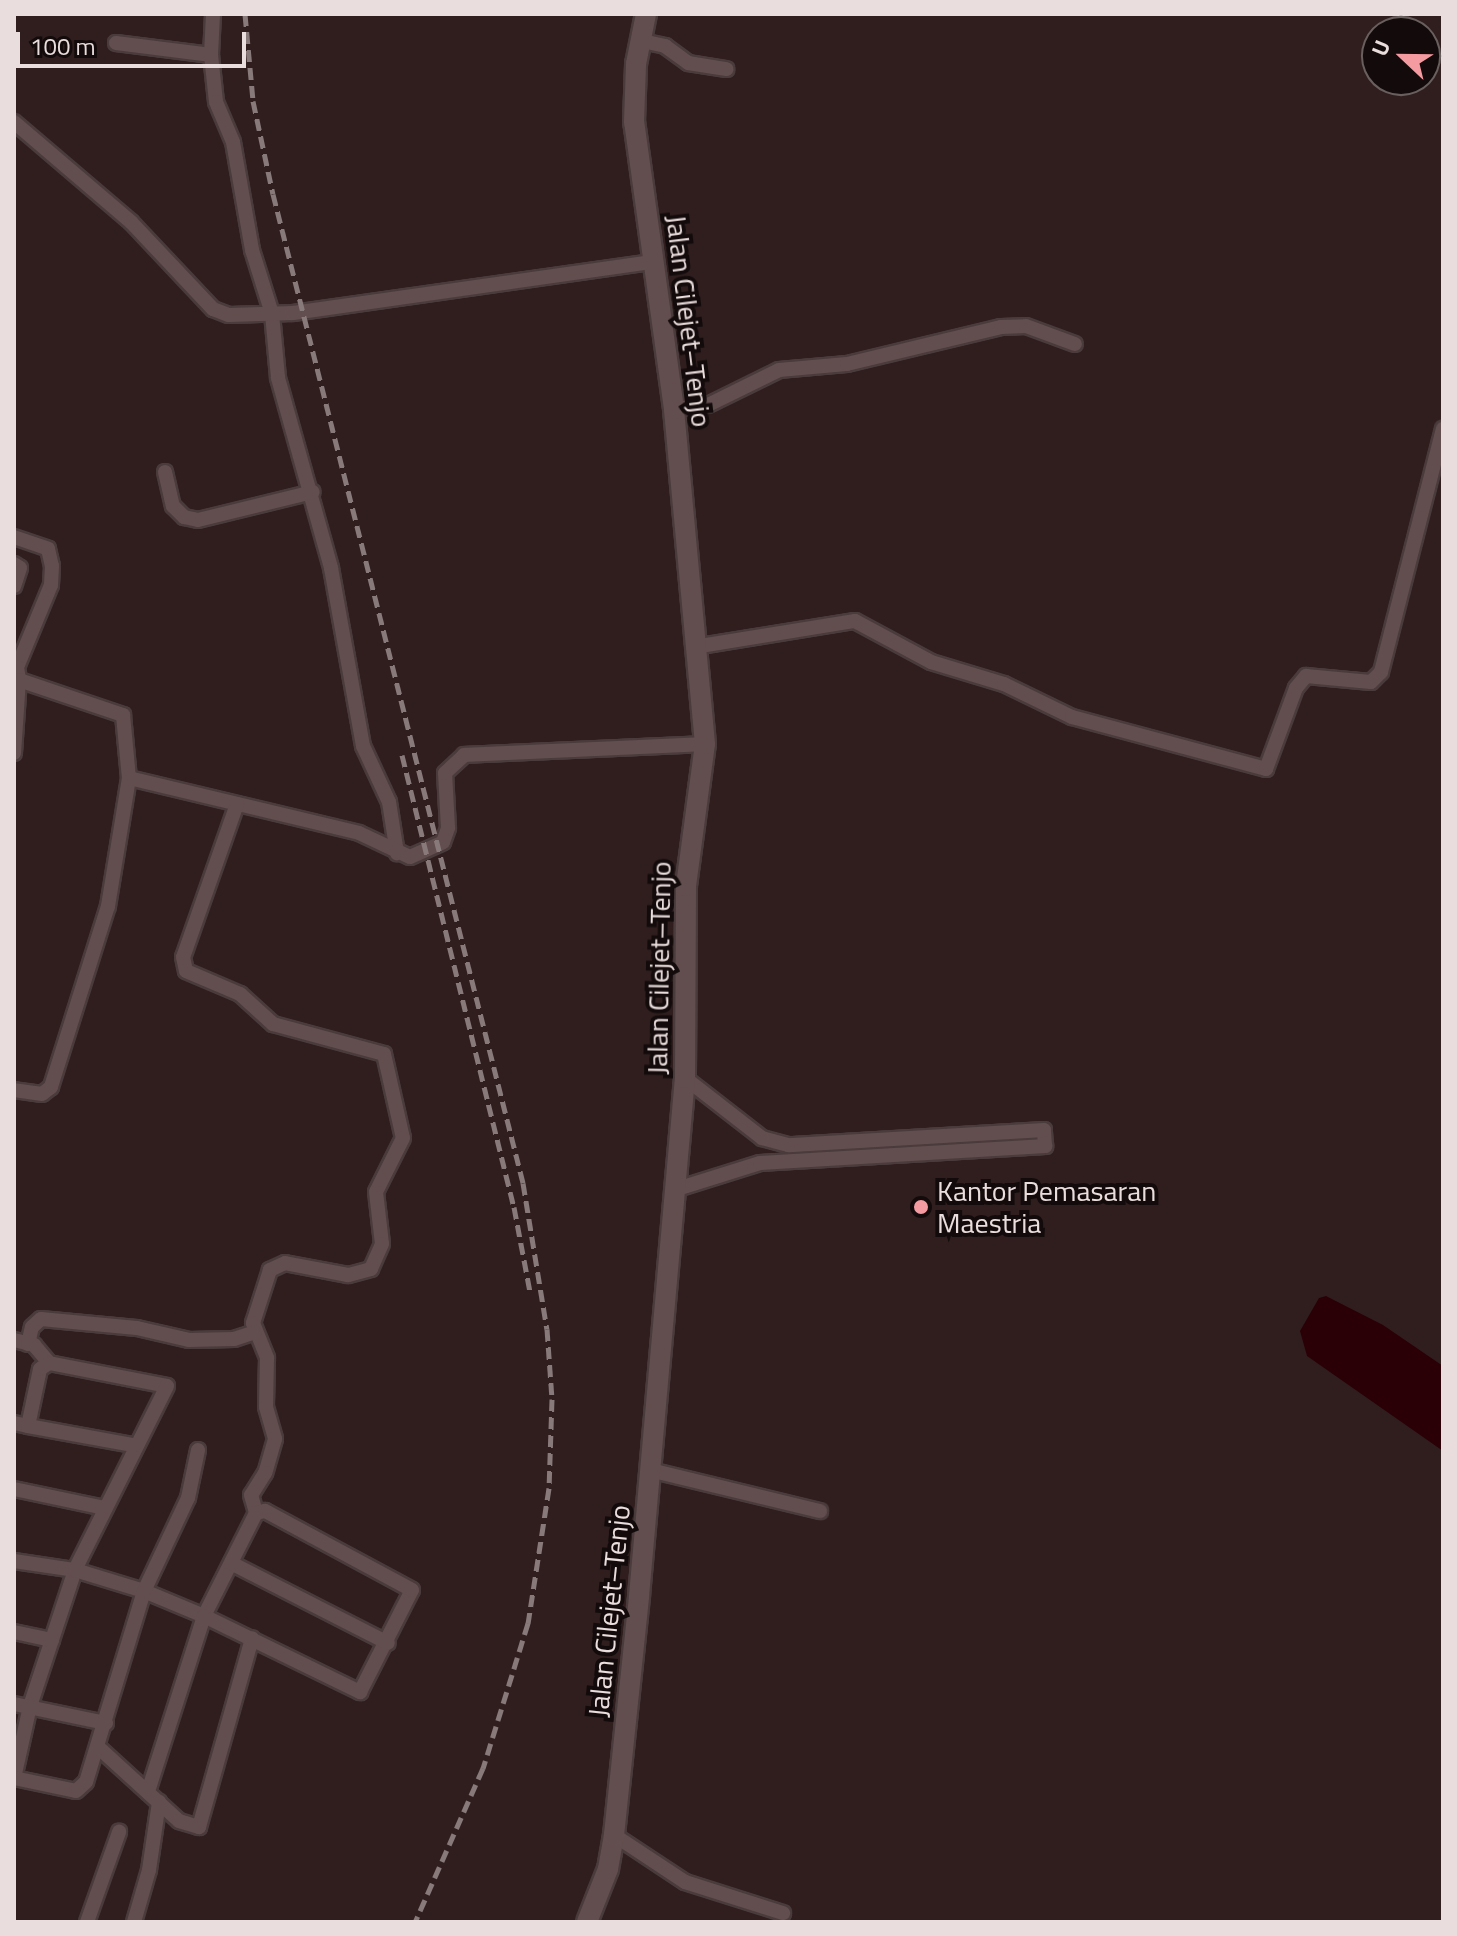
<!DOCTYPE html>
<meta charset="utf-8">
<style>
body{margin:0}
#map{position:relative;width:1457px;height:1936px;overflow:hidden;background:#301e1f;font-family:"Titillium Web",sans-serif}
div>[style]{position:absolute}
.water>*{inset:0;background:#2a0006}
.roads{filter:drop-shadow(2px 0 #4a3b3c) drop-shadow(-2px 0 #4a3b3c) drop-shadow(0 2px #4a3b3c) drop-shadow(0 -2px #4a3b3c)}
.street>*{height:14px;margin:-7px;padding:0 7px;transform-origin:7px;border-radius:7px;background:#634e4f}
.secondary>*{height:20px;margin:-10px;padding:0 10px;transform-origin:10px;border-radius:10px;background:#634e4f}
.rail>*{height:5px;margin-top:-2.5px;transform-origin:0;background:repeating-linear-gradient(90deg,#88797a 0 12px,transparent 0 18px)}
.dots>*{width:22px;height:22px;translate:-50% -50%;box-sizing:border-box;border:4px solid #130b0b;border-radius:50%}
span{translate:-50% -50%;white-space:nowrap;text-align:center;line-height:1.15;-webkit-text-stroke:8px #130b0b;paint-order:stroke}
.street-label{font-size:28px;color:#eaddde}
.poi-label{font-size:28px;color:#eaddde}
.left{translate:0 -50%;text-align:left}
.frame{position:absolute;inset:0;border:16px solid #eaddde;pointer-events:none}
.north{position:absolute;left:1361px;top:16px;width:80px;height:80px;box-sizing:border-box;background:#130b0b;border:2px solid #695f5f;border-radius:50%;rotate:292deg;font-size:22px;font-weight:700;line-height:32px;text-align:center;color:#eaddde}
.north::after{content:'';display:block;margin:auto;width:28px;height:36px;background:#f49aa1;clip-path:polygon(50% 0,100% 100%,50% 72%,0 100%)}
.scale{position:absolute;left:16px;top:32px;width:230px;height:36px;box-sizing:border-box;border:4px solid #eaddde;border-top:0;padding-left:10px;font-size:24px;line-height:28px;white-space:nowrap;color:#eaddde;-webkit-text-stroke:6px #130b0b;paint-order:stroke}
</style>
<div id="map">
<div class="water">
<i style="clip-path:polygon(1326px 1296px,1383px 1325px,1443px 1366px,1443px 1451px,1307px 1356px,1300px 1331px,1319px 1298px)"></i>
</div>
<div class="roads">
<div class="street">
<i style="left:642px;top:41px;width:24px;rotate:12deg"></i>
<i style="left:665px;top:46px;width:29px;rotate:36deg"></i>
<i style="left:688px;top:63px;width:39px;rotate:9deg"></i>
<i style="left:116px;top:43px;width:96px;rotate:7.2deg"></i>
<i style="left:211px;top:55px;width:47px;rotate:83.9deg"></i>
<i style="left:216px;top:102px;width:43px;rotate:67deg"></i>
<i style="left:233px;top:142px;width:110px;rotate:80deg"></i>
<i style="left:252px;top:250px;width:67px;rotate:72.6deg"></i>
<i style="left:272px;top:314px;width:64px;rotate:84.6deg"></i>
<i style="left:278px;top:378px;width:197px;rotate:74.4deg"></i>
<i style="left:331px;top:568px;width:181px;rotate:79.8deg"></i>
<i style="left:363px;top:746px;width:62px;rotate:65.1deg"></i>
<i style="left:389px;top:802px;width:52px;rotate:81.1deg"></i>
<i style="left:211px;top:55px;width:41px;rotate:-87.2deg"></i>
<i style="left:14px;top:122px;width:154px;rotate:40.5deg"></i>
<i style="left:131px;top:222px;width:120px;rotate:46.7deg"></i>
<i style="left:213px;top:309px;width:17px;rotate:21deg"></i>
<i style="left:229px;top:315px;width:64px;rotate:-1.8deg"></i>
<i style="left:293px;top:313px;width:363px;rotate:-8.1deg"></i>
<i style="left:674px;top:409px;width:34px;rotate:-7deg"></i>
<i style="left:708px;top:405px;width:79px;rotate:-26.2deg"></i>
<i style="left:779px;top:370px;width:68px;rotate:-5deg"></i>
<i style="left:847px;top:364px;width:158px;rotate:-13.5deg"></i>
<i style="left:1001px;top:327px;width:25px;rotate:-2deg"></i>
<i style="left:1026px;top:326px;width:52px;rotate:20.2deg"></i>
<i style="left:165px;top:472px;width:35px;rotate:77deg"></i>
<i style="left:173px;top:506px;width:16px;rotate:45deg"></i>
<i style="left:184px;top:517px;width:14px;rotate:12deg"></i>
<i style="left:198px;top:520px;width:118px;rotate:-13.7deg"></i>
<i style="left:14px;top:537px;width:36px;rotate:19deg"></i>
<i style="left:48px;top:549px;width:17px;rotate:77deg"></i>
<i style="left:52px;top:566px;width:19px;rotate:93deg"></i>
<i style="left:51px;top:585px;width:89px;rotate:112.5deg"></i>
<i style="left:17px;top:667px;width:13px;rotate:81deg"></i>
<i style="left:19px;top:680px;width:110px;rotate:18.6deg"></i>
<i style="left:123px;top:715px;width:63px;rotate:84.6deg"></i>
<i style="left:129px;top:778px;width:130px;rotate:99.3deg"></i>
<i style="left:108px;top:906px;width:190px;rotate:107.5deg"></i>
<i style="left:51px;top:1087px;width:11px;rotate:142deg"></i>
<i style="left:42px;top:1094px;width:28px;rotate:-172deg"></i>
<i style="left:14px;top:564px;width:7px;rotate:34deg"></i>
<i style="left:20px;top:568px;width:19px;rotate:108deg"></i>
<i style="left:694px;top:647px;width:163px;rotate:-9.2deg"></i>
<i style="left:855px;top:621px;width:86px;rotate:28.3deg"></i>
<i style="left:931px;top:662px;width:76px;rotate:16.8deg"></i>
<i style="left:1004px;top:684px;width:76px;rotate:25.9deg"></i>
<i style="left:1072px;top:717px;width:201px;rotate:15deg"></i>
<i style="left:1266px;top:769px;width:86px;rotate:-69.7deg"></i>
<i style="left:1296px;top:688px;width:16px;rotate:-50deg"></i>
<i style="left:1306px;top:676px;width:65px;rotate:5.3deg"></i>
<i style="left:1371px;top:682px;width:14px;rotate:-45deg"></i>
<i style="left:1381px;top:672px;width:251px;rotate:-75.7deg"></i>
<i style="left:14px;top:753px;width:73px;rotate:-86.1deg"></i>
<i style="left:129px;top:778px;width:236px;rotate:13.4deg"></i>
<i style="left:359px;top:833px;width:56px;rotate:25.2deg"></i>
<i style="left:410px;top:857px;width:36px;rotate:-24deg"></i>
<i style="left:443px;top:842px;width:15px;rotate:-70deg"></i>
<i style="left:448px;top:828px;width:55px;rotate:-93.1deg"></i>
<i style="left:445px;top:773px;width:26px;rotate:-43deg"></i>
<i style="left:464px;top:755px;width:241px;rotate:-2.6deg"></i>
<i style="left:237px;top:804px;width:162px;rotate:109.4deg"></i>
<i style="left:183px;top:957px;width:14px;rotate:78deg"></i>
<i style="left:186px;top:971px;width:59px;rotate:23.1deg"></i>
<i style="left:240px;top:994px;width:45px;rotate:42.3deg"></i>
<i style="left:273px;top:1024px;width:115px;rotate:15.1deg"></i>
<i style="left:384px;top:1054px;width:86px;rotate:77.3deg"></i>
<i style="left:403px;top:1138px;width:60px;rotate:116.6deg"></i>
<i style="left:376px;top:1192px;width:52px;rotate:83.4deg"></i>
<i style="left:382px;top:1244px;width:27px;rotate:114deg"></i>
<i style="left:371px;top:1269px;width:24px;rotate:165deg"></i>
<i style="left:348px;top:1275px;width:64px;rotate:-169.2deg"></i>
<i style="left:285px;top:1263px;width:17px;rotate:155deg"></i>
<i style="left:270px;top:1270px;width:56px;rotate:107.8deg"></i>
<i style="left:253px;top:1323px;width:38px;rotate:68deg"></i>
<i style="left:267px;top:1358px;width:49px;rotate:91.2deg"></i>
<i style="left:266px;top:1407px;width:33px;rotate:74deg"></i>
<i style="left:275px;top:1439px;width:35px;rotate:106deg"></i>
<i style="left:265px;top:1473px;width:26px;rotate:122deg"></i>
<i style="left:251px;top:1495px;width:19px;rotate:74deg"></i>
<i style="left:677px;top:1189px;width:87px;rotate:-17.4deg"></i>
<i style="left:760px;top:1163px;width:286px;rotate:-3.4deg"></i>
<i style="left:1045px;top:1146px;width:16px;rotate:-94deg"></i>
<i style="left:1044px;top:1130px;width:256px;rotate:176.6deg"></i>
<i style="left:788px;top:1145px;width:27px;rotate:-165deg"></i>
<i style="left:762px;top:1138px;width:98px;rotate:-142.1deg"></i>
<i style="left:14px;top:1340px;width:21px;rotate:14deg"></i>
<i style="left:34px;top:1345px;width:23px;rotate:50deg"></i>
<i style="left:28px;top:1344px;width:17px;rotate:-77deg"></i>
<i style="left:32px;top:1327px;width:12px;rotate:-42deg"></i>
<i style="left:41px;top:1319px;width:96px;rotate:5.4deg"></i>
<i style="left:137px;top:1328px;width:53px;rotate:13deg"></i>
<i style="left:189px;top:1340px;width:45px;rotate:-1.3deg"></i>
<i style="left:234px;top:1339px;width:22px;rotate:-18deg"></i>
<i style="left:14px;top:1423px;width:14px;rotate:12deg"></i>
<i style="left:28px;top:1426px;width:58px;rotate:-78.1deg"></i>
<i style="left:40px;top:1369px;width:11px;rotate:-34deg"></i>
<i style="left:49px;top:1363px;width:120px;rotate:11deg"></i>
<i style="left:167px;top:1386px;width:206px;rotate:116.6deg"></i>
<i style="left:75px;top:1570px;width:143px;rotate:108.3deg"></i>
<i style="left:30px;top:1706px;width:74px;rotate:102.5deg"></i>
<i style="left:28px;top:1426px;width:107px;rotate:10.3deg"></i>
<i style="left:650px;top:1470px;width:175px;rotate:13.6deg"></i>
<i style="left:14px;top:1489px;width:92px;rotate:11.9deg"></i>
<i style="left:14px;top:1561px;width:62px;rotate:8.4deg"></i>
<i style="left:75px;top:1570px;width:72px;rotate:16.9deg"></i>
<i style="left:144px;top:1591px;width:65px;rotate:22.6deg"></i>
<i style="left:204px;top:1616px;width:174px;rotate:26deg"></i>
<i style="left:360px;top:1692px;width:114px;rotate:-63deg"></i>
<i style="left:412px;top:1590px;width:167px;rotate:-151.7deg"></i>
<i style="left:265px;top:1511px;width:9px;rotate:167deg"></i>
<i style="left:256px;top:1513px;width:115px;rotate:116.8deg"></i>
<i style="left:204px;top:1616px;width:185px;rotate:107.7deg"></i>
<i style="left:231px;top:1563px;width:176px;rotate:27deg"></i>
<i style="left:14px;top:1632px;width:39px;rotate:12deg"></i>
<i style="left:14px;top:1704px;width:94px;rotate:11.7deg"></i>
<i style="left:98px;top:1747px;width:110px;rotate:42.4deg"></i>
<i style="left:179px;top:1821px;width:21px;rotate:17deg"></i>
<i style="left:199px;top:1827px;width:196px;rotate:-74.3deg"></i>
<i style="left:14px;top:1778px;width:63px;rotate:11.8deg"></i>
<i style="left:76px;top:1791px;width:13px;rotate:-42deg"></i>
<i style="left:86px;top:1782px;width:200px;rotate:-73.1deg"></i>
<i style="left:144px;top:1591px;width:103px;rotate:-64.7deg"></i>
<i style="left:188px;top:1498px;width:49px;rotate:-78.2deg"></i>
<i style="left:614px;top:1835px;width:85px;rotate:33.5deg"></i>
<i style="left:685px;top:1882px;width:103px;rotate:17.6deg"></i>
<i style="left:87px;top:1922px;width:96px;rotate:-70.4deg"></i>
<i style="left:134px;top:1922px;width:54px;rotate:-73.9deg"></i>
<i style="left:149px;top:1870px;width:69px;rotate:-81.6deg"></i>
</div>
<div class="secondary">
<i style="left:587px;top:1922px;width:57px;rotate:-68.4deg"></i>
<i style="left:608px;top:1869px;width:35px;rotate:-80deg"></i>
<i style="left:614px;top:1835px;width:240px;rotate:-84deg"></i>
<i style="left:639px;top:1596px;width:520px;rotate:-84.93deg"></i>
<i style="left:685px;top:1078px;width:192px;rotate:-89.7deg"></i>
<i style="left:686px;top:886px;width:143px;rotate:-82.4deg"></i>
<i style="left:705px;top:744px;width:336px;rotate:-95.3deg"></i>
<i style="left:674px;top:409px;width:290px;rotate:-97.9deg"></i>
<i style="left:634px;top:122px;width:58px;rotate:-88deg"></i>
<i style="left:636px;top:64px;width:51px;rotate:-78.7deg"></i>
</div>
</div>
<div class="rail">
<i style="left:245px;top:14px;width:87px;rotate:84.7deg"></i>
<i style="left:253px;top:101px;width:95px;rotate:77.9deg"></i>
<i style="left:273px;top:194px;width:1020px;rotate:75.81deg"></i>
<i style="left:523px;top:1183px;width:148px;rotate:80.7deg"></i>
<i style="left:547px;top:1329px;width:70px;rotate:85.9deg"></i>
<i style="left:552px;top:1399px;width:89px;rotate:91.9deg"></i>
<i style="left:549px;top:1488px;width:137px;rotate:98.8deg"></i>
<i style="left:528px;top:1623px;width:152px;rotate:107.2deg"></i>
<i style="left:483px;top:1768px;width:168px;rotate:113.8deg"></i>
<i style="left:402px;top:755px;width:466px;rotate:76.1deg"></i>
<i style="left:514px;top:1207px;width:86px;rotate:79.3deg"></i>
</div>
<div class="dots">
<i style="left:921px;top:1207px;background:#f49aa1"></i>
</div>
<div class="street-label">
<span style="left:689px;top:321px;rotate:83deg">Jalan Cilejet–Tenjo</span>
<span style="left:659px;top:968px;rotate:-89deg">Jalan Cilejet–Tenjo</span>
<span style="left:609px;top:1611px;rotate:-84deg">Jalan Cilejet–Tenjo</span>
</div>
<div class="poi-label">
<span class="left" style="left:937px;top:1207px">Kantor Pemasaran<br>Maestria</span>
</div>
<div class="frame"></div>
<div class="north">U</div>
<div class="scale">100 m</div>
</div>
